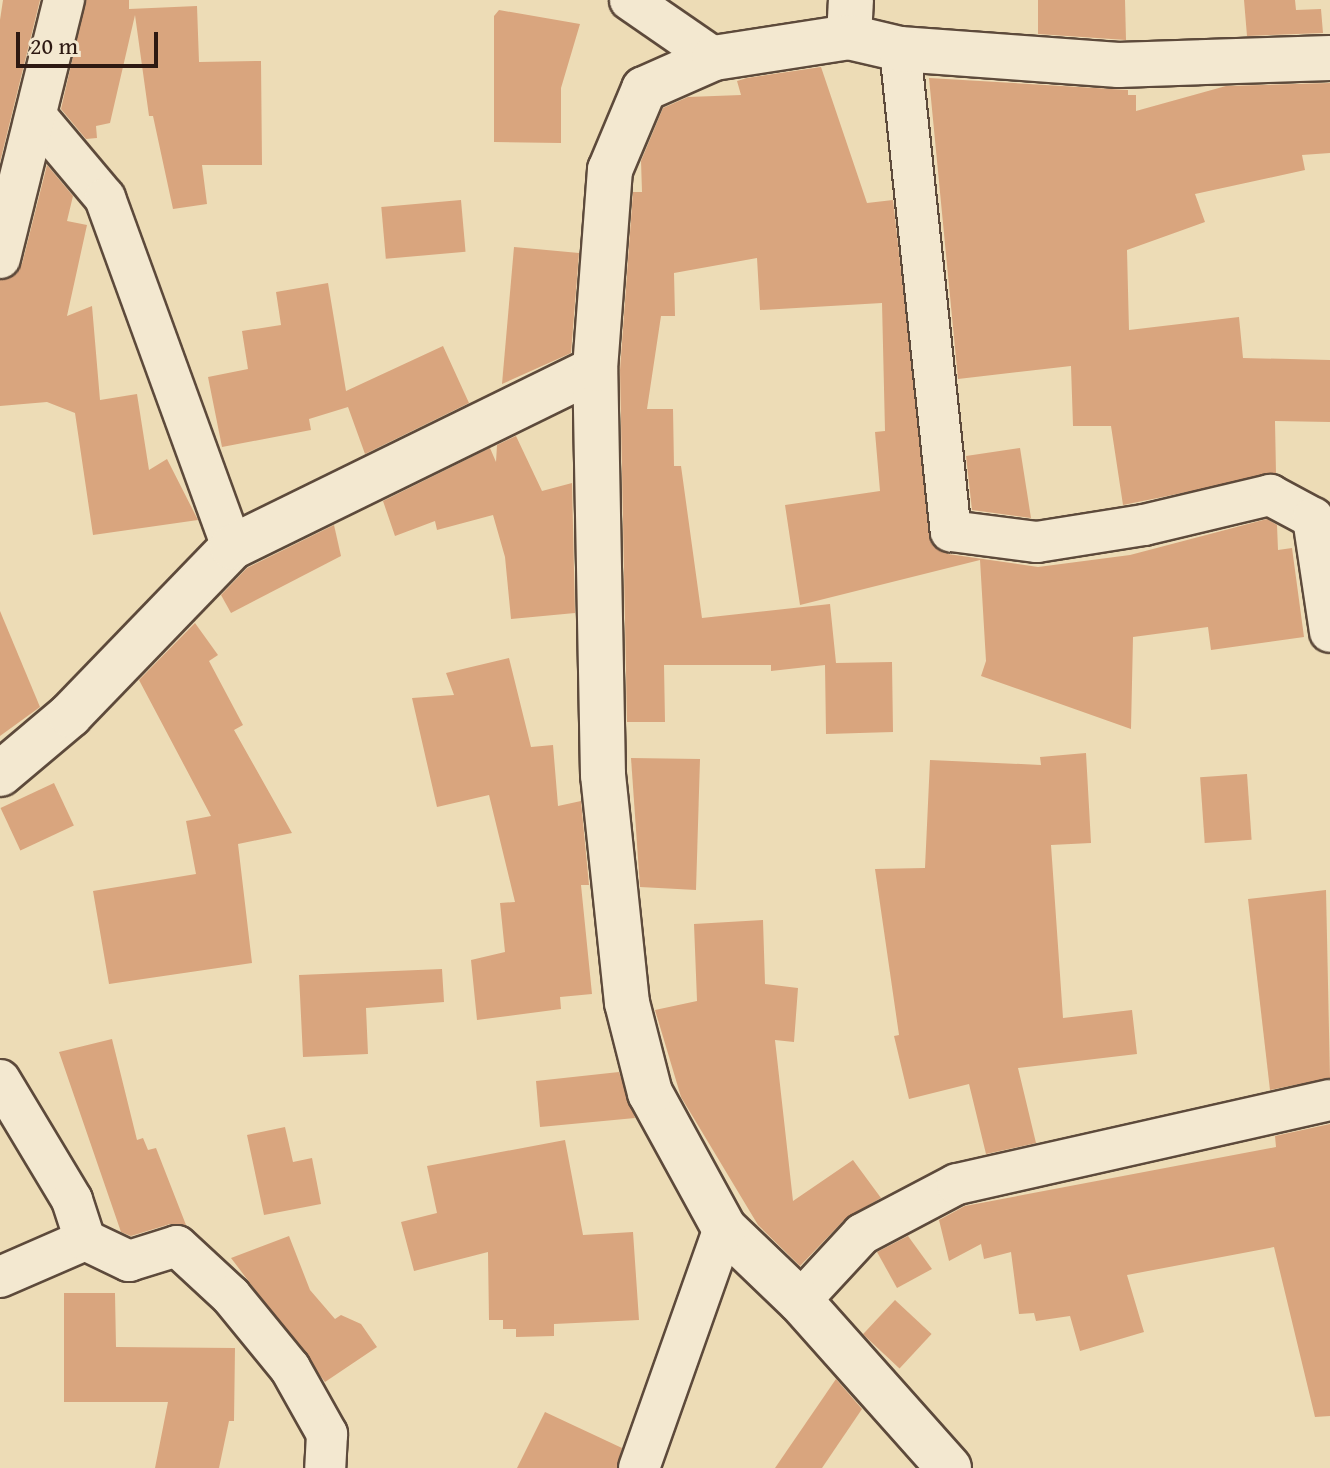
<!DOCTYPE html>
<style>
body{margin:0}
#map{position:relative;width:1330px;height:1468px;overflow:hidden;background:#eddcb6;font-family:"Gentium Book Plus",serif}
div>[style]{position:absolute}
.building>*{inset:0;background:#d9a57e;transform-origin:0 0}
.roads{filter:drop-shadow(2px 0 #5d4a3b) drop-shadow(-2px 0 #5d4a3b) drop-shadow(0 2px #5d4a3b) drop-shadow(0 -2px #5d4a3b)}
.street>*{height:40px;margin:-20px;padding:0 20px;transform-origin:20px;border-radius:20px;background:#f3e8d0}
.secondary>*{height:44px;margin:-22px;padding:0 22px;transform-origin:22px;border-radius:22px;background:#f3e8d0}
span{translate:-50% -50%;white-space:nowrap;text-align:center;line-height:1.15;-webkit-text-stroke:6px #f3e8d0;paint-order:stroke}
.scale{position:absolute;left:16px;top:32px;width:142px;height:36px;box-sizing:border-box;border:4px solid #2d1912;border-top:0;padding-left:10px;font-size:24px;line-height:28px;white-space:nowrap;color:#2d1912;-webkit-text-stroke:6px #f3e8d0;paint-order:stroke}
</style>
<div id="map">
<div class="building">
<i style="clip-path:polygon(3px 0,40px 0,0 162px,0 20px)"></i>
<i style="clip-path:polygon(86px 0,129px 0,129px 9px,197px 6px,199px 62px,261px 61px,262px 165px,202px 165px,207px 204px,173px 209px,153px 116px,149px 116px,135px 15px,110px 123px,96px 126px,97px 138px,86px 139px,61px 109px)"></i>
<i style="clip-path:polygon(1038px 0,1125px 0,1126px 40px,1038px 34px)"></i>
<i style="clip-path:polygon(1244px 0,1295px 0,1296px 10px,1321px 9px,1323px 33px,1247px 36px)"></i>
<i style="clip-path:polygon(499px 10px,580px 24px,561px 88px,561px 143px,494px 142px,494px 16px)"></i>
<i style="clip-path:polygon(821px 67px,867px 203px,893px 200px,932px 544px,948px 554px,1038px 567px,1130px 555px,1267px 519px,1277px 525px,1278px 550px,1292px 548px,1304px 637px,1211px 650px,1208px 627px,1133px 637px,1131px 729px,981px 676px,986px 661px,980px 560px,800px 605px,785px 505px,880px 491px,875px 432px,885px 431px,882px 303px,760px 310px,757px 258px,674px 273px,675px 316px,661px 316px,647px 409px,673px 409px,674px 466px,681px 466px,702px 618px,830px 604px,836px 663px,892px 662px,893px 732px,826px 734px,825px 665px,771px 671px,771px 665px,664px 665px,665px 722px,627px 722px,620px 370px,633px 192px,642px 192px,641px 161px,663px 108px,688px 97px,741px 95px,737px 81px,747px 78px)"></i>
<i style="clip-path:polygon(929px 78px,1128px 90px,1128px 95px,1136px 95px,1136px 111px,1226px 86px,1330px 83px,1330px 153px,1302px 155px,1305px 170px,1195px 194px,1205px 222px,1127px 250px,1129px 330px,1239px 317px,1243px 358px,1330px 360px,1330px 422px,1275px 421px,1276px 474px,1123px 505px,1111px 426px,1073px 426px,1071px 366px,958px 379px)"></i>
<i style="clip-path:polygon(47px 165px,73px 196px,67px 221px,87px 225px,67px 316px,92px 306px,100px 400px,137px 394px,149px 470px,167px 459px,198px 520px,93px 535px,75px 413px,47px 402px,0 406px,0 280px,16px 274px,22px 264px)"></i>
<i style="left:461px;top:200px;width:52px;height:80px;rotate:85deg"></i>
<i style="clip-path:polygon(514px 247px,579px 253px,571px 353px,502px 384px)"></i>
<i style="clip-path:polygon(328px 283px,346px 391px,443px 346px,469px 403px,365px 454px,348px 407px,309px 419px,311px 430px,222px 447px,208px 377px,248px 369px,242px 331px,281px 325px,276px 292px)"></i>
<i style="clip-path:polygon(516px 436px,542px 491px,572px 483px,575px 613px,511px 619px,505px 557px,493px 515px,437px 530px,435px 521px,395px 536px,383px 501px,490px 448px,496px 462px,497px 445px)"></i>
<i style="clip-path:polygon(1020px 448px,1031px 518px,972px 510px,966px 456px)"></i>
<i style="clip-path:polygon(334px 525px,341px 556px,231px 613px,221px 595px,247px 568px)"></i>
<i style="clip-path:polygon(0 611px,40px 707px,0 736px)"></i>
<i style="clip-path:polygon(195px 623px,218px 655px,209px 661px,243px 725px,234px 730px,292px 833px,238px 844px,252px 963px,109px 984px,93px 891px,196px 874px,186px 821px,211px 816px,139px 680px)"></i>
<i style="clip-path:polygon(509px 658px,531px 747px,553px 745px,558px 806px,581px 801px,589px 885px,581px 885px,592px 994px,560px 997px,561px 1009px,477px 1020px,471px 960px,505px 952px,500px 903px,515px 902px,489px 795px,437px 807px,412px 698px,454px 695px,446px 673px)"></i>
<i style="clip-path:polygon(1086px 753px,1091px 843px,1051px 845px,1063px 1018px,1132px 1010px,1137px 1054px,1018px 1068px,1036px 1143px,986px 1154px,969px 1084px,909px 1099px,894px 1036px,899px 1035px,875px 869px,925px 868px,930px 760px,1041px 765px,1040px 757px)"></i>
<i style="clip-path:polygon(631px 758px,700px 759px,696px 890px,640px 887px)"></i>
<i style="left:1247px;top:774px;width:66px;height:47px;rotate:86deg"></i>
<i style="left:54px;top:783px;width:47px;height:59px;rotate:65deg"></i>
<i style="clip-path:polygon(1326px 890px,1330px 1078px,1270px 1090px,1248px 899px)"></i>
<i style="clip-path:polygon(763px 920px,765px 984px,798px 988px,794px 1042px,775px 1040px,793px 1201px,853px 1160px,881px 1198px,846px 1218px,800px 1266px,758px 1225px,681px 1097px,655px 1010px,697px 1001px,694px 924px)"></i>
<i style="clip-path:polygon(442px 969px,444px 1002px,366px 1008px,368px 1054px,303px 1057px,299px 975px)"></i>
<i style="clip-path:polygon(112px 1039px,137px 1140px,143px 1138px,148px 1150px,156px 1148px,186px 1225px,170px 1224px,131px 1236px,121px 1232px,59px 1052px)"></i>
<i style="clip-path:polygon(619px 1072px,635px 1118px,540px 1127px,536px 1081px)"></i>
<i style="clip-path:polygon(1330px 1124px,1330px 1416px,1315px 1417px,1274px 1247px,1127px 1275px,1144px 1332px,1080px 1351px,1070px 1316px,1036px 1321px,1034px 1313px,1019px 1314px,1011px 1252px,984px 1259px,981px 1244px,949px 1261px,939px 1220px,965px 1206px,1276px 1147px,1275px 1136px)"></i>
<i style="clip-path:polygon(285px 1127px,293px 1162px,312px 1158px,321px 1204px,264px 1215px,247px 1135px)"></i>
<i style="clip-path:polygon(565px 1140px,583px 1235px,633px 1232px,639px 1320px,554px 1324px,554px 1336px,516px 1337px,516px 1329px,503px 1329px,503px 1320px,489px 1320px,488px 1252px,414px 1271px,401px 1222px,437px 1213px,427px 1166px)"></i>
<i style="clip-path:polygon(289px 1236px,310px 1290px,335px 1319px,341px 1315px,361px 1324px,377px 1347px,325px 1382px,231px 1258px)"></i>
<i style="clip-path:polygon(908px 1236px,932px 1269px,897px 1288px,877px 1252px)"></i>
<i style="clip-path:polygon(64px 1293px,115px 1293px,116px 1347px,235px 1348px,234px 1421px,229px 1421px,219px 1468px,155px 1468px,168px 1402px,64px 1402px)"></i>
<i style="left:895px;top:1300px;width:50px;height:47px;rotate:43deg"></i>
<i style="clip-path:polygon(836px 1379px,862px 1409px,822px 1468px,775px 1468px)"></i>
<i style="clip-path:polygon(545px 1412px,622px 1448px,617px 1468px,517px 1468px)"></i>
</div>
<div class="roads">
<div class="street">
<i style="left:630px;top:0;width:102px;rotate:34.6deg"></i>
<i style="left:900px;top:49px;width:485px;rotate:84deg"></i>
<i style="left:951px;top:531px;width:87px;rotate:7.3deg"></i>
<i style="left:1037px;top:542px;width:108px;rotate:-9deg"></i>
<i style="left:1144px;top:525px;width:130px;rotate:-13.4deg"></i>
<i style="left:1270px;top:495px;width:49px;rotate:28.1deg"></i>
<i style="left:1313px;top:518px;width:115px;rotate:81.5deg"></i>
<i style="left:36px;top:116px;width:107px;rotate:49.9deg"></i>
<i style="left:105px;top:198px;width:371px;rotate:70deg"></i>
<i style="left:0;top:258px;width:266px;rotate:-76.1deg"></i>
<i style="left:0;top:1080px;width:140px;rotate:59deg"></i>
<i style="left:72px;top:1200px;width:42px;rotate:72deg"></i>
<i style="left:0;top:1277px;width:93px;rotate:-23.5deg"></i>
<i style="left:85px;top:1240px;width:49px;rotate:25.5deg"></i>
<i style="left:129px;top:1261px;width:50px;rotate:-17.4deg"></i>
<i style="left:177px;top:1246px;width:74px;rotate:42.8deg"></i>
<i style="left:231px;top:1296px;width:93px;rotate:50.7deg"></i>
<i style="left:290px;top:1368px;width:76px;rotate:60.7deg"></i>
<i style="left:327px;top:1434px;width:34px;rotate:93deg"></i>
<i style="left:800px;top:1301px;width:91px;rotate:-47.2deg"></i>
<i style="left:862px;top:1234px;width:107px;rotate:-27.8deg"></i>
<i style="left:957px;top:1184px;width:382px;rotate:-12.7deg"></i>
<i style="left:639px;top:1468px;width:255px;rotate:-70.5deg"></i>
</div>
<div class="secondary">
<i style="left:849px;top:37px;width:37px;rotate:-87deg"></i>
<i style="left:0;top:774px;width:92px;rotate:-40.1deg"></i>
<i style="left:70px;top:715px;width:233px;rotate:-46deg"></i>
<i style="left:232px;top:547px;width:404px;rotate:-26.1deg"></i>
<i style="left:949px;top:1468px;width:224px;rotate:-131.7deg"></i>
<i style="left:800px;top:1301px;width:105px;rotate:-136.2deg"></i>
<i style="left:724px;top:1228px;width:154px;rotate:-118.7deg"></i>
<i style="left:650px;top:1093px;width:93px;rotate:-104.3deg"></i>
<i style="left:627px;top:1003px;width:229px;rotate:-96deg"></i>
<i style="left:603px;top:775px;width:406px;rotate:-91.1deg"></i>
<i style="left:595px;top:369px;width:200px;rotate:-85.7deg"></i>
<i style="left:610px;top:170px;width:88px;rotate:-67.2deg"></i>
<i style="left:644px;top:89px;width:77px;rotate:-23.9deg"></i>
<i style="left:714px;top:58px;width:137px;rotate:-8.8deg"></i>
<i style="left:849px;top:37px;width:52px;rotate:13.2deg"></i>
<i style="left:900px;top:49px;width:219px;rotate:4.2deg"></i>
<i style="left:1118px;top:65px;width:212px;rotate:-1.9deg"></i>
</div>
</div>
<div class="scale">20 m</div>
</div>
